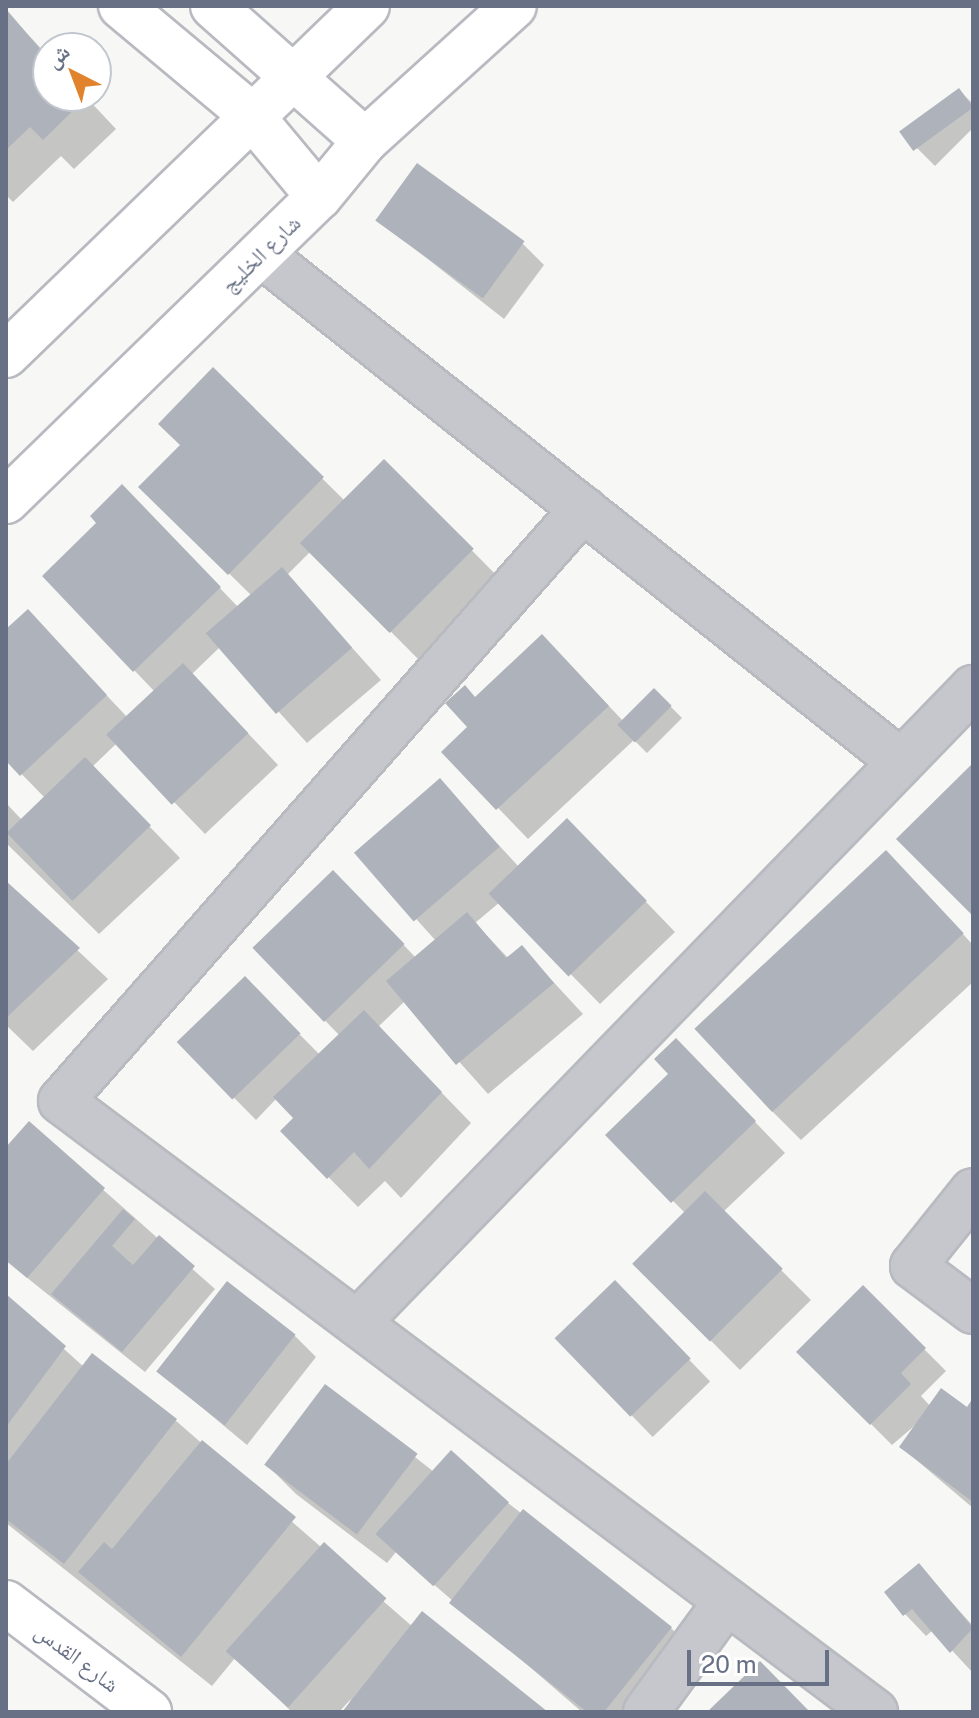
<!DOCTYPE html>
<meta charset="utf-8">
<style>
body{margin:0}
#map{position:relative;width:979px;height:1718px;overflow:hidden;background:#f7f8f5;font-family:"Public Sans","Noto Naskh Arabic",sans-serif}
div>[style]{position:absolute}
.shadow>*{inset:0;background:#0003;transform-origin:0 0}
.building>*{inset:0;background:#aeb2ba;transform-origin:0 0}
.roads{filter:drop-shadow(2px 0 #b8bac0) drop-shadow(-2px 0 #b8bac0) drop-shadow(0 2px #b8bac0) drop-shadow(0 -2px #b8bac0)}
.street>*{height:44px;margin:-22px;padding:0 22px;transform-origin:22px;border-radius:22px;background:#c5c7cc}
.secondary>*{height:44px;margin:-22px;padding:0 22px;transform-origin:22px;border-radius:22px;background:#fff}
span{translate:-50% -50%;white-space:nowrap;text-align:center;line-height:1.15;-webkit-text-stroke:8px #fff;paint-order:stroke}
.street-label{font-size:22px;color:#677085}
.frame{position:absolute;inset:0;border:8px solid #677085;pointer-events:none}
.north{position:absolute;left:32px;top:32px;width:80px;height:80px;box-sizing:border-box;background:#fff;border:2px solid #c2c6ce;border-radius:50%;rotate:318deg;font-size:22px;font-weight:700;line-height:32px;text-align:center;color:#677085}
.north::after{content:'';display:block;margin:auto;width:28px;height:36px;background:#e1832c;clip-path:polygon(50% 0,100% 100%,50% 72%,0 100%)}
.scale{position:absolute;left:687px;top:1650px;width:142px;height:36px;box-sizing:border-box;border:4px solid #677085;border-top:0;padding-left:10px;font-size:24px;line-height:28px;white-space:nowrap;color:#677085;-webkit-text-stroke:6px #fff;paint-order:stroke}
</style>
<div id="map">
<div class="shadow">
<i style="clip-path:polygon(6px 11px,48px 56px,48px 96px,85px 96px,116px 129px,74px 169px,61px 156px,13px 202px,6px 195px)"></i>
<i style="clip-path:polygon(960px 91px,973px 104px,973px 128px,935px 166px,910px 141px)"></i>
<i style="clip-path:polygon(377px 219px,523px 244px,544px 265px,504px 319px)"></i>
<i style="clip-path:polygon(213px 370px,344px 500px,384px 461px,502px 581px,420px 661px,311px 551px,287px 575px,381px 680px,307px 743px,220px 647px,192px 674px,278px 765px,205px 834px,117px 743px,92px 767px,180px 858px,99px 934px,6px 843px,6px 803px,22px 820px,45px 798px,6px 758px,6px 632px,28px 612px,128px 718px,155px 692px,134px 670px,152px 517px,238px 607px,251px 595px,141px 487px,182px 445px)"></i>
<i style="clip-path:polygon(572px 667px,624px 722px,655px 691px,682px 718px,647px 753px,634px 740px,528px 839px,444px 752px,470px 727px,476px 699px)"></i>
<i style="clip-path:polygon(440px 781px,519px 867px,597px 851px,675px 932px,600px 1004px,500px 902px,475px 923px,509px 959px,522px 948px,583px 1014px,488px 1094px,405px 1001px,378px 1027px,471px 1123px,401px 1198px,385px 1181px,358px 1207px,283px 1131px,296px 1118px,277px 1098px,256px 1120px,180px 1043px,245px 979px,320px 1055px,340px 1036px,255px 948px,364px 903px,416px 958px,436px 941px,357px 853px)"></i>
<i style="clip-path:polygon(6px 883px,108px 979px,33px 1051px,6px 1025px)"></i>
<i style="clip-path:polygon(916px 883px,973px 945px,973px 982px,801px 1140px,771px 1110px)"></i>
<i style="clip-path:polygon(706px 1071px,785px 1153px,723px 1212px,811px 1300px,740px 1370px,634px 1263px,685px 1213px,608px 1135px)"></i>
<i style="clip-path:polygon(29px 1124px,215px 1289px,145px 1372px,6px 1261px,6px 1150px)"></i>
<i style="left:615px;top:1283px;width:137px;height:80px;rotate:46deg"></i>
<i style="clip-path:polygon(863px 1288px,946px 1371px,921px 1396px,931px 1407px,967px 1410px,973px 1402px,973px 1508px,901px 1447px,920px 1421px,892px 1445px,799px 1352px)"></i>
<i style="clip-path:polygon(6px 1297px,84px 1367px,175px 1420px,413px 1627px,545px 1712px,345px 1712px,351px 1699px,339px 1712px,292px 1712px,235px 1658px,212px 1686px,6px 1523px)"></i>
<i style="clip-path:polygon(294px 1335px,316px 1357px,247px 1445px,159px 1372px)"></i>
<i style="clip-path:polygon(326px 1387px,434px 1472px,508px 1503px,671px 1628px,701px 1658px,658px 1712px,582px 1712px,396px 1552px,387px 1563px,296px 1494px,266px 1464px)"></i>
<i style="clip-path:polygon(919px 1566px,973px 1626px,973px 1673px,933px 1630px,926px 1636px,905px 1614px)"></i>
</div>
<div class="building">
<i style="clip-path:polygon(6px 9px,48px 58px,48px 96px,87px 97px,43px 140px,30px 127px,6px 150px)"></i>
<i style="left:959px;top:88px;width:24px;height:74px;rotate:54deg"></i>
<i style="left:417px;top:163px;width:133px;height:71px;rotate:36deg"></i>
<i style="clip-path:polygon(213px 367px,324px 477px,228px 575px,138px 487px,180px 445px,158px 424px)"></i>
<i style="left:384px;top:459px;width:127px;height:119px;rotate:45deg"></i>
<i style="clip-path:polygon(122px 484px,221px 587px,133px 672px,42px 576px,96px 523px,90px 516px)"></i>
<i style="left:282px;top:567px;width:107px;height:101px;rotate:49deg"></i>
<i style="clip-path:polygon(28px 609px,107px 695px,20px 776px,6px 761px,6px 629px)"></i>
<i style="clip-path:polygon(542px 634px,609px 706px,496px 810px,441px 752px,467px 727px,445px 703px,465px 685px,475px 697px)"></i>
<i style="left:183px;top:663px;width:96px;height:105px;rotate:47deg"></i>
<i style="left:654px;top:688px;width:25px;height:52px;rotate:45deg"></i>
<i style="left:85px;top:757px;width:95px;height:109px;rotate:46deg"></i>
<i style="clip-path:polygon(973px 763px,973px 916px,896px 839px)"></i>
<i style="left:440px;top:778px;width:91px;height:114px;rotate:49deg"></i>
<i style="left:567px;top:818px;width:115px;height:109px;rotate:46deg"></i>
<i style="left:886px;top:850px;width:114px;height:262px;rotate:47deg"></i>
<i style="left:333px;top:870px;width:103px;height:112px;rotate:46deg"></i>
<i style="clip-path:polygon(6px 881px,80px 948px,6px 1018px)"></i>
<i style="clip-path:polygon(467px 912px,506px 958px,522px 945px,554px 983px,456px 1065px,386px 981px)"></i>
<i style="left:245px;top:976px;width:80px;height:95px;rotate:46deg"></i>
<i style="clip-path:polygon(364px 1010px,442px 1092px,369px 1169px,354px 1152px,327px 1179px,280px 1131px,293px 1118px,273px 1097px)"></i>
<i style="clip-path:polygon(676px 1038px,756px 1121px,671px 1203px,605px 1135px,668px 1074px,654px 1059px)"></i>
<i style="clip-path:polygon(29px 1121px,105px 1188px,27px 1278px,6px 1260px,6px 1147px)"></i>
<i style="left:705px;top:1191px;width:110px;height:103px;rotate:45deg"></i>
<i style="clip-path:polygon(123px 1209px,135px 1219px,112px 1246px,133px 1265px,159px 1235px,195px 1266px,122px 1352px,51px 1294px)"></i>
<i style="left:615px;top:1280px;width:109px;height:84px;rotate:46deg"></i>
<i style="left:227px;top:1281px;width:87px;height:115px;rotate:38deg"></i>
<i style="clip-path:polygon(863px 1285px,926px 1348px,901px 1373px,911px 1384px,870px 1425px,796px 1352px)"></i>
<i style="clip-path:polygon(6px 1294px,66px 1346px,6px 1427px)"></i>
<i style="clip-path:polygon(92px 1353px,177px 1419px,64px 1564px,6px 1519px,6px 1464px)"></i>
<i style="left:325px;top:1384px;width:116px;height:101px;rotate:37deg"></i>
<i style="clip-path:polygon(941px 1388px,967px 1407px,973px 1398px,973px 1502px,899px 1447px)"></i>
<i style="clip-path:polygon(202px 1440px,296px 1517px,181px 1657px,78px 1572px,104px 1542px,112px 1549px)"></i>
<i style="left:451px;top:1450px;width:78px;height:113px;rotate:42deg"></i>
<i style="clip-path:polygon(523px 1509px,672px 1627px,604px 1712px,587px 1712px,449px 1603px)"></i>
<i style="left:324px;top:1542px;width:84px;height:147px;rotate:42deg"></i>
<i style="clip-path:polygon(919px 1563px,973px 1628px,950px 1653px,912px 1609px,903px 1616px,884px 1592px)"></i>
<i style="clip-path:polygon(422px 1611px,548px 1712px,342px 1712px)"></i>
<i style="clip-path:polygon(760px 1661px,810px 1712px,707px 1712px)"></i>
</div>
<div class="roads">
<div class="street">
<i style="left:261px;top:254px;width:817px;rotate:38.44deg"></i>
<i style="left:583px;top:509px;width:789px;rotate:131.4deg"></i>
<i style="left:61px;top:1101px;width:1018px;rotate:36.89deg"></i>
<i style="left:973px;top:1191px;width:96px;rotate:128.7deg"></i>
<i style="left:913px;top:1266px;width:75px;rotate:36.9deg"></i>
<i style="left:357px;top:1323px;width:885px;rotate:-45.87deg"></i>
<i style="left:646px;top:1712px;width:137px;rotate:-53.9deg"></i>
</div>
<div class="secondary">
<i style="left:121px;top:6px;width:167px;rotate:39.9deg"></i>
<i style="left:249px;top:113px;width:109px;rotate:50.2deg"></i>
<i style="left:213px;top:6px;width:203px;rotate:41.6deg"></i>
<i style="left:6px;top:355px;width:502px;rotate:-44.03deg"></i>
<i style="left:6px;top:501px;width:436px;rotate:-44.2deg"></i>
<i style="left:319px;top:197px;width:72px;rotate:-50.6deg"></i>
<i style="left:365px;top:141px;width:201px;rotate:-42.2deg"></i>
<i style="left:6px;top:1603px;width:180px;rotate:37.3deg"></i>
</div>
</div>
<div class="street-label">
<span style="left:261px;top:254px;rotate:-44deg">شارع الخليج</span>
<span style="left:77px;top:1658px;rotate:37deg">شارع القدس</span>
</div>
<div class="frame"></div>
<div class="north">ش</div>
<div class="scale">20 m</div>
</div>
